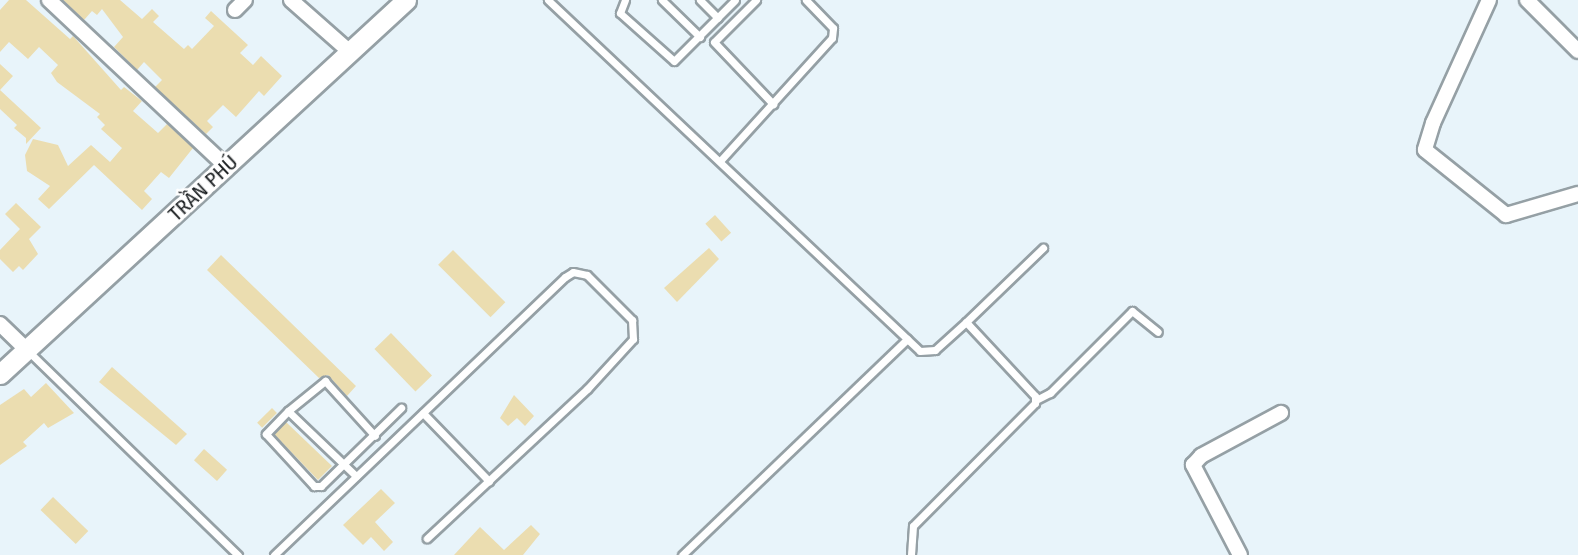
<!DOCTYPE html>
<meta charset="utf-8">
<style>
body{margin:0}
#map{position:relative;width:1578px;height:555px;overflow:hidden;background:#e8f4fa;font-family:"Fira Sans Condensed",sans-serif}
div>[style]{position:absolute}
.building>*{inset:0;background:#ebddb0;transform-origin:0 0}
.roads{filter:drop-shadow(2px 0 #95a0a5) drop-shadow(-2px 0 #95a0a5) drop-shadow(0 2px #95a0a5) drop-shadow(0 -2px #95a0a5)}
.lane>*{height:7px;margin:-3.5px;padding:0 3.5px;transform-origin:3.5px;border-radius:3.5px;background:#fff}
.street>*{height:14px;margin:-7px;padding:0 7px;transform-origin:7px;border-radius:7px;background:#fff}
.secondary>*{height:19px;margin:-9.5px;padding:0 9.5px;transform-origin:9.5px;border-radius:9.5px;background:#fff}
span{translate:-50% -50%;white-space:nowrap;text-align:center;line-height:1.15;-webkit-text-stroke:5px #fff;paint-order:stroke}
.street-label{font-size:21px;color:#1a1e20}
</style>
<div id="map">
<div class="building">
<i style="clip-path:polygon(9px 0,26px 0,70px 39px,73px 36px,121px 90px,124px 87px,142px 101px,133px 111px,158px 133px,167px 124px,193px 148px,169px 178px,161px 172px,144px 191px,152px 199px,142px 210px,94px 165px,49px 209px,38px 199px,50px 186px,27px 171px,25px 155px,33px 139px,58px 145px,68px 166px,91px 145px,110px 162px,122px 148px,101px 129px,105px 125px,97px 117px,100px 114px,57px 82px,51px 73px,58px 65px,39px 47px,28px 59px,9px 42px,0 52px,0 10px)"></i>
<i style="clip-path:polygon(63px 0,120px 0,142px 19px,152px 9px,159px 16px,153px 22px,184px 49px,188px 45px,192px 49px,214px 26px,205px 18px,211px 11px,248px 45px,240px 53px,253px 65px,261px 56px,282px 76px,264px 96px,259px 91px,236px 117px,223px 105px,207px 121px,213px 127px,206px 134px,155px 87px,162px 80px,144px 62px,137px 70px,114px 47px,123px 37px,102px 9px,97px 15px,92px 11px,84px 20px)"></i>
<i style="clip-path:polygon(0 64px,13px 76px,0 90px,41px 128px,26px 144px,26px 138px,14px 128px,17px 125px,0 109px)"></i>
<i style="clip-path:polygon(16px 203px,41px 227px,29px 239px,38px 254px,23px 270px,19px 266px,13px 272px,0 259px,0 250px,20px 229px,5px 214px)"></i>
<i style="left:715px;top:215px;width:24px;height:13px;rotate:48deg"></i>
<i style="clip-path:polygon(709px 248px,719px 259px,677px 302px,664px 288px)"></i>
<i style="left:453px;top:250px;width:74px;height:21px;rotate:45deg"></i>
<i style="clip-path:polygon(221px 255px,356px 386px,347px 396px,328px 375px,319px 378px,207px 270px)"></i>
<i style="left:391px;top:333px;width:59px;height:23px;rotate:46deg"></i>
<i style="clip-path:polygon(112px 367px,187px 434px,176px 445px,99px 382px)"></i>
<i style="clip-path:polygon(46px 383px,74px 413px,48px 428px,44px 423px,23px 442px,27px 446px,0 465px,0 405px,24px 389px,31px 397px)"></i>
<i style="clip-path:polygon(514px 395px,534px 416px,525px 426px,517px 418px,508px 426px,500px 418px)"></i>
<i style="left:272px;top:408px;width:7px;height:21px;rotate:45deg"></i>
<i style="clip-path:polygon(286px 422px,332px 466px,318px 480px,274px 434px)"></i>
<i style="left:204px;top:449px;width:31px;height:15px;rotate:42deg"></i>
<i style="clip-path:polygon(381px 489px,395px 503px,375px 522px,393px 542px,384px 551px,371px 537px,363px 545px,343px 525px)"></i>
<i style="left:53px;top:497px;width:49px;height:18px;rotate:44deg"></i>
<i style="clip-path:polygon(531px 525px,540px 534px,523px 555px,454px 555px,480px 527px,504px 550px)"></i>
</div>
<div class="roads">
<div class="lane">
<i style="left:548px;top:0;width:511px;rotate:43.34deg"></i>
<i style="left:920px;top:351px;width:15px;rotate:-4deg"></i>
<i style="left:935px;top:350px;width:42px;rotate:-42.1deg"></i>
<i style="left:966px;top:322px;width:101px;rotate:47deg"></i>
<i style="left:1035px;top:396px;width:7px;rotate:90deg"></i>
<i style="left:1035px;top:403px;width:173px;rotate:134.8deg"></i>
<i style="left:913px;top:526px;width:29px;rotate:94deg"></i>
<i style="left:625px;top:0;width:14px;rotate:111deg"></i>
<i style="left:620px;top:13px;width:72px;rotate:41.6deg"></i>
<i style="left:674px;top:61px;width:86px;rotate:-45deg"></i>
<i style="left:662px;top:0;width:53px;rotate:44.2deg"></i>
<i style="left:700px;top:0;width:25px;rotate:45deg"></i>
<i style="left:756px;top:0;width:59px;rotate:135deg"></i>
<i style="left:714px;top:42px;width:86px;rotate:46.4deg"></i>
<i style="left:720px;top:161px;width:166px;rotate:-47.7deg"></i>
<i style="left:832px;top:38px;width:10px;rotate:-84deg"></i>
<i style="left:833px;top:28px;width:39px;rotate:-134deg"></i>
<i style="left:966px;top:322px;width:107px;rotate:-43.9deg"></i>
<i style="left:28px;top:351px;width:293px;rotate:44.2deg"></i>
<i style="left:1036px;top:400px;width:16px;rotate:-27deg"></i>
<i style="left:1050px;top:393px;width:116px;rotate:-45deg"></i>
<i style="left:1132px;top:311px;width:33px;rotate:39deg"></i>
<i style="left:288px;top:411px;width:32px;rotate:134deg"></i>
<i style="left:266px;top:434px;width:71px;rotate:47.3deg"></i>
<i style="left:314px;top:486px;width:7px"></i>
<i style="left:321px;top:486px;width:112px;rotate:-44.3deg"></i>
<i style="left:423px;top:413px;width:95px;rotate:45.9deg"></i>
<i style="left:356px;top:476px;width:94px;rotate:-136.3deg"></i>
<i style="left:288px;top:411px;width:48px;rotate:-39deg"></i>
<i style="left:325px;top:381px;width:74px;rotate:47.7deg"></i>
<i style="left:274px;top:555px;width:402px;rotate:-43.7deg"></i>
<i style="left:565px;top:277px;width:9px;rotate:-32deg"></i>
<i style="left:573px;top:272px;width:14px;rotate:12deg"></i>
<i style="left:587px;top:275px;width:64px;rotate:45deg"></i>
<i style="left:632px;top:320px;width:19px;rotate:87deg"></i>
<i style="left:633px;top:339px;width:68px;rotate:132.6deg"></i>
<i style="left:587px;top:389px;width:219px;rotate:137deg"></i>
<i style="left:682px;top:555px;width:312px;rotate:-43.8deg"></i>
</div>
<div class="street">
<i style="left:49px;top:0;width:243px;rotate:43.2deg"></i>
<i style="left:291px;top:0;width:79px;rotate:41.4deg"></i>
<i style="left:1489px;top:0;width:135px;rotate:114.5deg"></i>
<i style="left:1433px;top:123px;width:28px;rotate:107deg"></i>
<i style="left:1425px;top:150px;width:104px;rotate:38.7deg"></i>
<i style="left:1506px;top:215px;width:75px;rotate:-16.3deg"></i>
<i style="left:1527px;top:0;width:72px;rotate:45deg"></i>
<i style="left:235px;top:10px;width:14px;rotate:-45deg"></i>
<i style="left:0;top:324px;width:39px;rotate:44deg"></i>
<i style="left:1240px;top:555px;width:102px;rotate:-117.6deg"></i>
<i style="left:1193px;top:465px;width:12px;rotate:-48deg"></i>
<i style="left:1201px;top:456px;width:91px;rotate:-28.3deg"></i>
</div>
<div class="secondary">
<i style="left:0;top:374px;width:552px;rotate:-42.65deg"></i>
</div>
</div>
<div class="street-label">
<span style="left:203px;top:188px;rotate:-43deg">TRẦN PHÚ</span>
</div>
</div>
